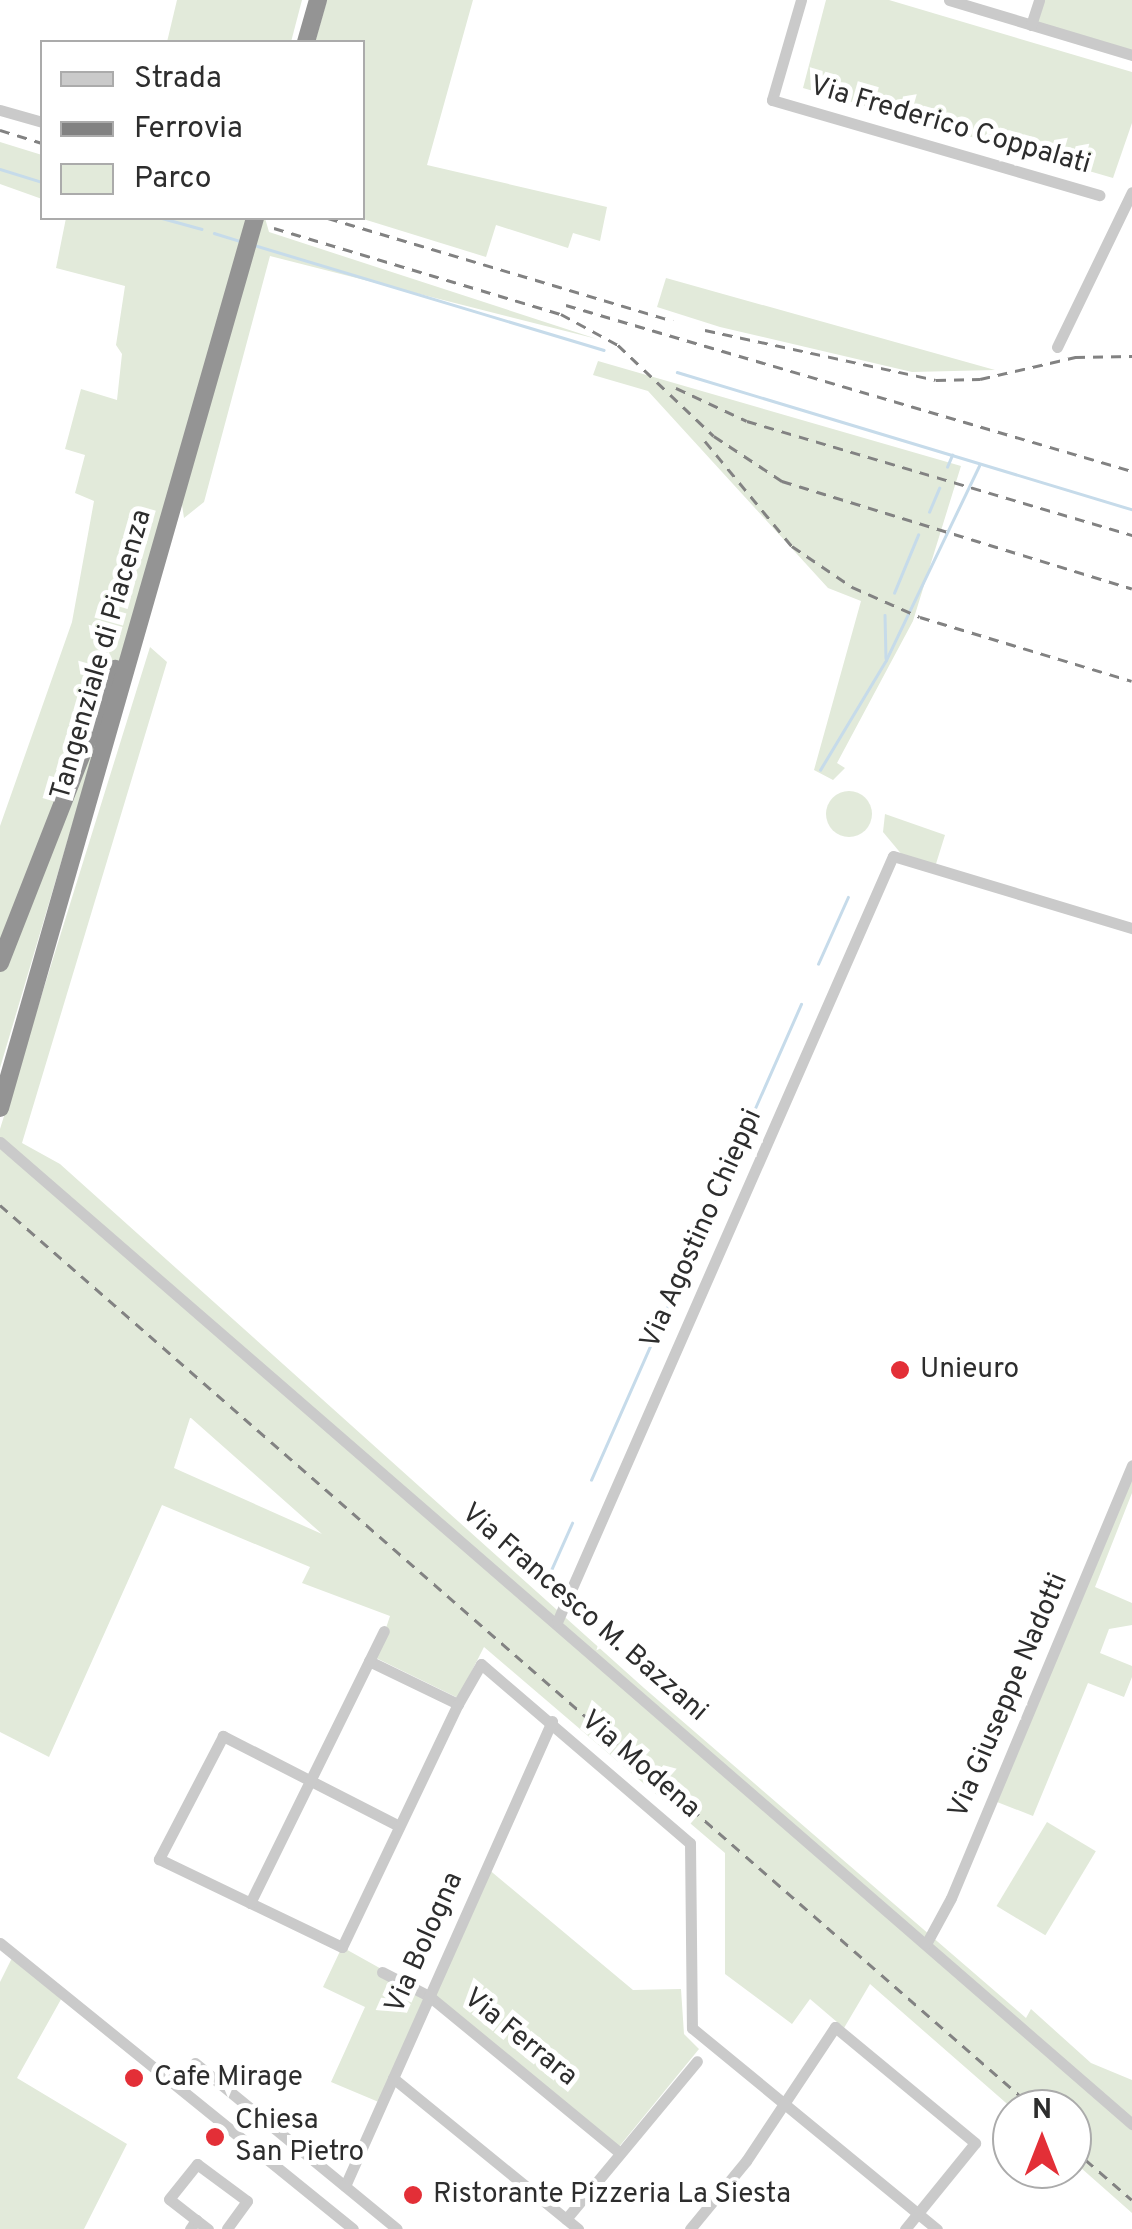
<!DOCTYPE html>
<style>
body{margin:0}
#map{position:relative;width:1132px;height:2229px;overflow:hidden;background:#fff;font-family:Overpass,sans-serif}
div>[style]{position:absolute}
.green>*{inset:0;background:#e2eada;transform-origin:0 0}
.round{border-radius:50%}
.stream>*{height:2.5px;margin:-1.25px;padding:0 1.25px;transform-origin:1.25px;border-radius:1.25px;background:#c6dbea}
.minor>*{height:11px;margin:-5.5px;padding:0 5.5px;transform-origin:5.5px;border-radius:5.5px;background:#cacaca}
.highway>*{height:18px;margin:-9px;padding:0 9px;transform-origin:9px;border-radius:9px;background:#949494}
.rail>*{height:2.5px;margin-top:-1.25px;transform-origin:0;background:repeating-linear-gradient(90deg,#828282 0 10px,transparent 0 18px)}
.dots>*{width:28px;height:28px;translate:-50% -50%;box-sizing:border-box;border:5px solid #fff;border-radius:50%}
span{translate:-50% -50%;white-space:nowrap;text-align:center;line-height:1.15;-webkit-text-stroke:10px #fff;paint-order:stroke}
.street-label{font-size:28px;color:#2d2d2d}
.poi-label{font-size:28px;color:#2d2d2d}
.left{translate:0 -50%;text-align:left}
.legend{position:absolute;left:40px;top:40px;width:325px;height:180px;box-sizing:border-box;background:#fff;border:2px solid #ababab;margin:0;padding:12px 18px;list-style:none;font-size:30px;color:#2d2d2d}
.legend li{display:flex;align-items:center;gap:20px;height:50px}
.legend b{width:50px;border:2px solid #ababab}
.north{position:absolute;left:992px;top:2089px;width:100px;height:100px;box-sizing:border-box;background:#fff;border:2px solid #ababab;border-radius:50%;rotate:0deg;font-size:28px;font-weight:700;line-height:40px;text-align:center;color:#2d2d2d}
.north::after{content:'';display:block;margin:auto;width:35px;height:45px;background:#e32f37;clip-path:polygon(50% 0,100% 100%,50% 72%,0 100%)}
</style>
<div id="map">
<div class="green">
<i style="clip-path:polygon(177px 0,302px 0,291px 42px,167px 42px)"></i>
<i style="clip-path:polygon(327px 0,473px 0,427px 165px,607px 207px,600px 241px,573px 233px,568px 248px,496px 225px,486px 257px,360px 218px,362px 42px,315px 42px)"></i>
<i style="clip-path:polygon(826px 0,889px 0,1132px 72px,1132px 123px,1113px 178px,803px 88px)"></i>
<i style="clip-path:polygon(1043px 0,1132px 0,1132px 55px,1035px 26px)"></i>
<i style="clip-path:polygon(0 142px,42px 155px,42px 199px,0 184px)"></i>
<i style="clip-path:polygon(66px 218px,265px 218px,269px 232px,597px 339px,270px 256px,204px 502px,184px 518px,177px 472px,0 1068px,0 826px,72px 622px,94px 501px,75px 493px,85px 455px,65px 449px,81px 389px,117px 400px,122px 354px,116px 345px,125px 286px,56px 268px)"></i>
<i style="clip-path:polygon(666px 278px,995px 370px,912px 372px,720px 327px,657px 307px)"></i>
<i style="clip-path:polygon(598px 361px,961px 466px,913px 621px,837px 763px,845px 768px,833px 780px,814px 770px,861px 601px,828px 588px,648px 391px,593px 375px)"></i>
<i style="clip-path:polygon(evenodd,150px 647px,167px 662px,22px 1143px,60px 1164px,644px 1688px,1026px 2018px,1031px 2009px,1091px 2063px,1132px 2080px,1132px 2213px,1072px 2160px,1072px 2109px,1013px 2109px,870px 1984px,844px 2028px,810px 1999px,792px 2024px,725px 1974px,725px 1853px,484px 1647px,458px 1698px,376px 1658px,390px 1616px,302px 1583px,310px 1567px,162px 1505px,49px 1757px,0 1732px,0 1129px,150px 647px,190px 1418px,191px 1418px,322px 1534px,174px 1468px,190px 1418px)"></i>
<i class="round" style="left:826px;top:791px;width:46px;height:46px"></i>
<i style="clip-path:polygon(885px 814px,945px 835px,935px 867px,903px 856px,883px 832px)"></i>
<i style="clip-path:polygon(1132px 1461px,1132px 1493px,1095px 1587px,1132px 1603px,1132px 1625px,1109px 1629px,1100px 1653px,1132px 1666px,1132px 1677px,1124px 1697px,1088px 1683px,1033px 1816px,992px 1800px)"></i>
<i style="left:1047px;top:1822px;width:57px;height:98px;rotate:31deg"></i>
<i style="clip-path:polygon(487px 1868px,633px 1990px,681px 1989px,684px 2034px,699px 2049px,618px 2148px,428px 1996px,381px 2103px,331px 2082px,365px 2007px,323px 1987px,342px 1947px,428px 1995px)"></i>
<i style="clip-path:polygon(14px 1954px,64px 1994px,17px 2078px,127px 2144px,84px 2229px,0 2229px,0 1982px)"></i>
</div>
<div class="stream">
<i style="left:0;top:169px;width:44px;rotate:17.2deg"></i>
<i style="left:162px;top:218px;width:41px;rotate:15.4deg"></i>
<i style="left:214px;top:233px;width:28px;rotate:17deg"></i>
<i style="left:254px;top:245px;width:365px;rotate:16.7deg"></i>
<i style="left:677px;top:372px;width:475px;rotate:16.8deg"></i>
<i style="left:947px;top:467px;width:13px;rotate:-67deg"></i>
<i style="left:929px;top:512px;width:26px;rotate:-67deg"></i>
<i style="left:894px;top:593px;width:63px;rotate:-67.5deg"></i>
<i style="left:885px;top:615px;width:43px;rotate:88.7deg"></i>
<i style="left:820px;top:770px;width:128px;rotate:-59deg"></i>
<i style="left:886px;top:660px;width:215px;rotate:-64.4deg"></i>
<i style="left:818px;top:964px;width:73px;rotate:-65.9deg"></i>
<i style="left:591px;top:1480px;width:520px;rotate:-66.19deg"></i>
<i style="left:548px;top:1577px;width:59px;rotate:-66deg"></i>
</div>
<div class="minor">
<i style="left:801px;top:0;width:104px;rotate:106.2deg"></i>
<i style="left:772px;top:100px;width:341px;rotate:16.2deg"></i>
<i style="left:949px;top:0;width:191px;rotate:16.7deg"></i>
<i style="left:1031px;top:25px;width:26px;rotate:-72deg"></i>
<i style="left:0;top:110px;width:44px;rotate:15.9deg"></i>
<i style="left:1057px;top:347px;width:172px;rotate:-64.2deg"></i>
<i style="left:0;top:1142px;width:1499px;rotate:40.94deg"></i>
<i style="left:557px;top:1622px;width:836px;rotate:-66.32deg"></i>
<i style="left:893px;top:856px;width:250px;rotate:16.8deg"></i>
<i style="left:369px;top:1661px;width:99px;rotate:25.8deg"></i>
<i style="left:458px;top:1704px;width:46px;rotate:-60.1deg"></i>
<i style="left:481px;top:1664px;width:275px;rotate:40.6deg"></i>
<i style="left:690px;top:1843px;width:185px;rotate:89.4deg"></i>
<i style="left:692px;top:2028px;width:317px;rotate:39.4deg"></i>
<i style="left:399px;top:1826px;width:198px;rotate:-152.9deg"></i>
<i style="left:223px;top:1736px;width:139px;rotate:117.5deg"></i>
<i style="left:159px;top:1859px;width:203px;rotate:25.7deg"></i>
<i style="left:342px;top:1947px;width:269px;rotate:-64.5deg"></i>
<i style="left:250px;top:1903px;width:303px;rotate:-63.8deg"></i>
<i style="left:0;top:1943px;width:454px;rotate:39deg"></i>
<i style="left:926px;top:1944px;width:52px;rotate:-61.5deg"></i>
<i style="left:951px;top:1898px;width:469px;rotate:-67.3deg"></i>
<i style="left:382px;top:1972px;width:53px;rotate:27.1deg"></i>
<i style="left:429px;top:1996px;width:246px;rotate:39.4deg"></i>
<i style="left:195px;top:2063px;width:261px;rotate:39.4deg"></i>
<i style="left:393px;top:2078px;width:239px;rotate:39.2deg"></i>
<i style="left:345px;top:2186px;width:509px;rotate:-66deg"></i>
<i style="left:566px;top:2219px;width:205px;rotate:-50.3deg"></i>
<i style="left:196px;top:2220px;width:34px;rotate:-142deg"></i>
<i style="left:169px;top:2199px;width:45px;rotate:-51.3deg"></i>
<i style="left:197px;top:2164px;width:62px;rotate:36.5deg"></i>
<i style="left:247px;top:2201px;width:34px;rotate:126deg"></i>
<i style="left:190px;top:2229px;width:11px;rotate:-56deg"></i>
<i style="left:196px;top:2220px;width:15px;rotate:37deg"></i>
<i style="left:690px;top:2229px;width:88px;rotate:-50.5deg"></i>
<i style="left:746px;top:2161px;width:161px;rotate:-56.4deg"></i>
<i style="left:835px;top:2027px;width:182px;rotate:39.6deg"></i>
<i style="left:975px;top:2143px;width:111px;rotate:129.1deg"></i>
</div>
<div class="highway">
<i style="left:306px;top:42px;width:44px;rotate:-74.1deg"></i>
<i style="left:0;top:963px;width:316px;rotate:-68.6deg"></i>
<i style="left:0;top:1108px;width:926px;rotate:-74.01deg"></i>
</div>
<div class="rail">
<i style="left:0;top:130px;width:44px;rotate:17.2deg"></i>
<i style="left:328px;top:218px;width:360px;rotate:16.6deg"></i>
<i style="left:274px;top:228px;width:300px;rotate:16.7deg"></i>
<i style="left:561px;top:314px;width:65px;rotate:28.5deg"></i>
<i style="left:618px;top:345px;width:132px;rotate:43.5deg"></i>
<i style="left:714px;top:436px;width:82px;rotate:33.5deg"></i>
<i style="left:782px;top:481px;width:366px;rotate:17.1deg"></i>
<i style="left:566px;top:305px;width:590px;rotate:16.35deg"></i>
<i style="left:705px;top:330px;width:236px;rotate:12.2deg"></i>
<i style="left:936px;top:380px;width:44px;rotate:-1.3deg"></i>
<i style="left:980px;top:379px;width:98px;rotate:-13deg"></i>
<i style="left:1075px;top:357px;width:57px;rotate:-1deg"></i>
<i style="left:676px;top:388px;width:78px;rotate:24.9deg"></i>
<i style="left:747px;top:421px;width:402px;rotate:16.5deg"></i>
<i style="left:705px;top:441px;width:136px;rotate:50.4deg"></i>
<i style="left:792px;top:546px;width:73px;rotate:34.3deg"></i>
<i style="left:852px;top:587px;width:74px;rotate:23.8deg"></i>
<i style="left:920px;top:617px;width:221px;rotate:16.8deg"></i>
<i style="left:0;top:1205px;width:1374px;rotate:41.13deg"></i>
<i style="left:1072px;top:2148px;width:79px;rotate:40.9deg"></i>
</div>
<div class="dots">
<i style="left:900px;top:1370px;background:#e32f37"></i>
<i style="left:134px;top:2078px;background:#e32f37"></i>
<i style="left:215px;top:2137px;background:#e32f37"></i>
<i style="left:413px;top:2195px;background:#e32f37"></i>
</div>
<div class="street-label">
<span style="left:950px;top:126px;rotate:16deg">Via Frederico Coppalati</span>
<span style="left:102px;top:655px;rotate:-74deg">Tangenziale di Piacenza</span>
<span style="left:702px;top:1229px;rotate:-66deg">Via Agostino Chieppi</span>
<span style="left:584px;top:1613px;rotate:41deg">Via Francesco M. Bazzani</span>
<span style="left:1009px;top:1696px;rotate:-67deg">Via Giuseppe Nadotti</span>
<span style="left:640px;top:1765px;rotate:41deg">Via Modena</span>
<span style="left:425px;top:1943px;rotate:-66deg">Via Bologna</span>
<span style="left:520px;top:2038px;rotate:39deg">Via Ferrara</span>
</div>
<div class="poi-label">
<span class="left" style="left:920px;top:1370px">Unieuro</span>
<span class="left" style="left:154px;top:2078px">Cafe Mirage</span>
<span class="left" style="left:235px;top:2137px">Chiesa<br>San Pietro</span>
<span class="left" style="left:433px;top:2195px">Ristorante Pizzeria La Siesta</span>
</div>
<ul class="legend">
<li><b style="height:12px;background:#cacaca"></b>Strada</li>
<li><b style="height:12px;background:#828282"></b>Ferrovia</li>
<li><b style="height:28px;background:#e2eada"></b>Parco</li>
</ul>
<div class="north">N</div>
</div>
